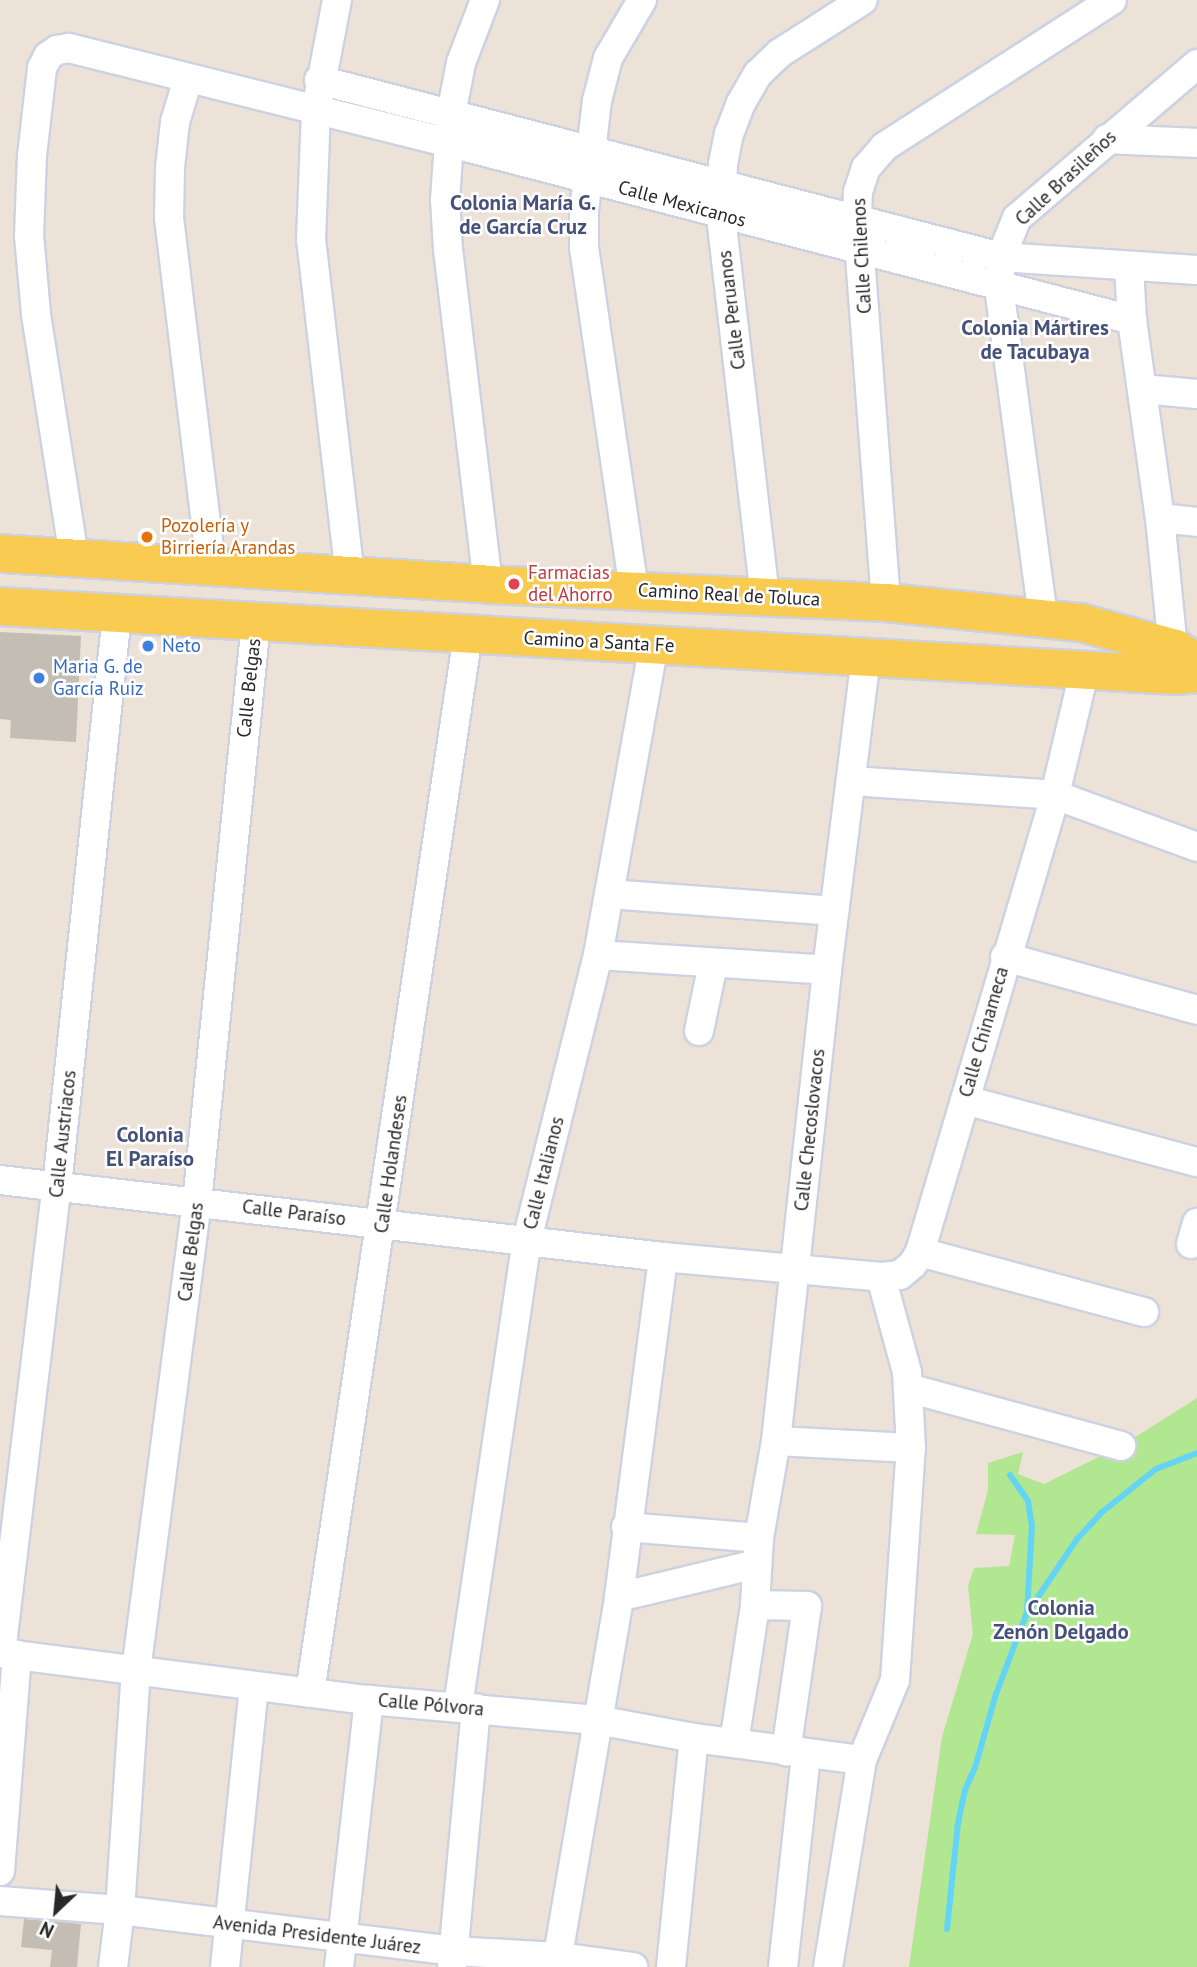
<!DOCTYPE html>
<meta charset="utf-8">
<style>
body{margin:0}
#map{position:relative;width:1197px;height:1967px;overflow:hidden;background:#ece2d8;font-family:"PT Sans",sans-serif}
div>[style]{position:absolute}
.green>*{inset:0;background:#b1e790}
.stream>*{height:6px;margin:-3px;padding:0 3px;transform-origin:3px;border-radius:3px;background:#63d4f6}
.building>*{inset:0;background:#c3bdb4}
.roads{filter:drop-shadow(2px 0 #cdd2e2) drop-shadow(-2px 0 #cdd2e2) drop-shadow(0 2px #cdd2e2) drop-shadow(0 -2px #cdd2e2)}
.minor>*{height:28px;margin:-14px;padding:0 14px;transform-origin:14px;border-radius:14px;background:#fff}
.major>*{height:37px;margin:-18.5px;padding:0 18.5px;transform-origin:18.5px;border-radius:18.5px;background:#f9cb50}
.dots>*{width:19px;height:19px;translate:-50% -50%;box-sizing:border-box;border:4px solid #fff;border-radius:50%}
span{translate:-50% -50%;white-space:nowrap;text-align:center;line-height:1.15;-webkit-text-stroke:5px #fff;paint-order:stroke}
.street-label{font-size:19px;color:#282828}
.food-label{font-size:19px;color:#c56008}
.left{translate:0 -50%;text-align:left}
.health-label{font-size:19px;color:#be3a42}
.shop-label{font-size:19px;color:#366cbe}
.neighbourhood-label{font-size:21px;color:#46517b;font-weight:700}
.north{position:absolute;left:21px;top:1876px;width:70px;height:70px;-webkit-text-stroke:5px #fff;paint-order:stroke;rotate:206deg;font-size:19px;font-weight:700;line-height:28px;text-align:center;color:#282828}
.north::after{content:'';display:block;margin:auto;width:24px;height:32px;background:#282828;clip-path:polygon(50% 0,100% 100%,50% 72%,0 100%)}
</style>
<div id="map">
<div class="green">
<i style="clip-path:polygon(1197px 1398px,1197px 1967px,909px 1967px,942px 1737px,973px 1634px,968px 1586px,974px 1568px,1009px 1566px,1015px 1535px,976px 1534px,988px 1490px,988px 1463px,1023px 1452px,1018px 1474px,1044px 1484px,1121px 1446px)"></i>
</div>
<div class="stream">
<i style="left:1010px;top:1475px;width:32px;rotate:55deg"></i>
<i style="left:1028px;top:1501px;width:24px;rotate:81deg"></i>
<i style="left:1032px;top:1525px;width:86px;rotate:93.3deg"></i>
<i style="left:947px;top:1929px;width:107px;rotate:-84.1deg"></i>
<i style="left:958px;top:1823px;width:34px;rotate:-78deg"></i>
<i style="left:965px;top:1790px;width:24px;rotate:-66deg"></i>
<i style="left:975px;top:1768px;width:77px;rotate:-74.2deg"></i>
<i style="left:996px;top:1694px;width:85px;rotate:-69.2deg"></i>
<i style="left:1026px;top:1615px;width:92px;rotate:-56.1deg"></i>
<i style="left:1077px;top:1539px;width:35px;rotate:-47deg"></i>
<i style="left:1101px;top:1513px;width:70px;rotate:-38.7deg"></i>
<i style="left:1156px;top:1469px;width:44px;rotate:-21.3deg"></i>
</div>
<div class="building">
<i style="clip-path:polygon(0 632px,81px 636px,76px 742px,10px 738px,11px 720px,0 719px)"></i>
<i style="clip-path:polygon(24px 1919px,81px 1924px,77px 1967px,50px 1967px,52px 1950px,21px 1947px)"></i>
</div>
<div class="roads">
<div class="minor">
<i style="left:337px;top:0;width:112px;rotate:100.8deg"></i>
<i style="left:316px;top:110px;width:129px;rotate:92.2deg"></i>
<i style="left:311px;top:239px;width:338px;rotate:83.4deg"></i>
<i style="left:485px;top:0;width:67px;rotate:110.9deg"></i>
<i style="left:461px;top:63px;width:52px;rotate:101.1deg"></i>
<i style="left:451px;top:114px;width:85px;rotate:94deg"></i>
<i style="left:445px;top:199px;width:50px;rotate:86.6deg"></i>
<i style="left:448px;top:249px;width:337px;rotate:83.2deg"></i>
<i style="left:188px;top:79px;width:45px;rotate:106.8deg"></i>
<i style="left:175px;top:122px;width:45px;rotate:96.3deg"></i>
<i style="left:170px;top:167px;width:51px;rotate:91.1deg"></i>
<i style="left:169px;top:218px;width:351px;rotate:83.1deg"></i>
<i style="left:319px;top:80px;width:705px;rotate:14.55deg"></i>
<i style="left:1001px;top:257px;width:196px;rotate:3.8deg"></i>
<i style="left:1107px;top:139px;width:90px;rotate:2.5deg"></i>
<i style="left:1129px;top:267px;width:53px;rotate:86.8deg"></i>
<i style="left:1132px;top:320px;width:200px;rotate:82deg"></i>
<i style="left:1160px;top:518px;width:150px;rotate:84.3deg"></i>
<i style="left:1143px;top:389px;width:54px;rotate:5.3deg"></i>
<i style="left:1160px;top:518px;width:37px;rotate:6deg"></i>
<i style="left:74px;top:557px;width:246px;rotate:-98.9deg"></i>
<i style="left:36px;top:314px;width:78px;rotate:-95.1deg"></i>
<i style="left:29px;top:236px;width:80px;rotate:-87.9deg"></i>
<i style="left:32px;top:156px;width:89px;rotate:-83.5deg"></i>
<i style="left:42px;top:68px;width:13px;rotate:-63deg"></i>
<i style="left:48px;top:56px;width:11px;rotate:-34deg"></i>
<i style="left:57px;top:50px;width:12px;rotate:-9deg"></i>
<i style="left:69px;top:48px;width:390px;rotate:14deg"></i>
<i style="left:447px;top:142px;width:708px;rotate:14.57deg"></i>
<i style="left:634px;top:590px;width:346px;rotate:-98.3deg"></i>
<i style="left:584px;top:248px;width:37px;rotate:-90deg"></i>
<i style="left:584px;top:211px;width:111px;rotate:-83.3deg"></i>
<i style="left:597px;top:101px;width:44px;rotate:-75.7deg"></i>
<i style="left:608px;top:58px;width:67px;rotate:-59.6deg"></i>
<i style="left:765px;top:597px;width:385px;rotate:-96.6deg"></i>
<i style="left:721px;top:215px;width:51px;rotate:-87.8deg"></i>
<i style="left:723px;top:164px;width:31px;rotate:-79deg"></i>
<i style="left:729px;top:134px;width:33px;rotate:-69deg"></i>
<i style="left:741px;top:103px;width:34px;rotate:-60deg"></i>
<i style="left:758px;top:74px;width:30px;rotate:-44deg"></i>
<i style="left:780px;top:53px;width:98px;rotate:-32.6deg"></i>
<i style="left:886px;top:602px;width:385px;rotate:-94.3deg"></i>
<i style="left:857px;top:218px;width:26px;rotate:-88deg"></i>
<i style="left:858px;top:192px;width:25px;rotate:-72deg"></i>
<i style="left:866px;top:168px;width:28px;rotate:-49deg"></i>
<i style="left:884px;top:147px;width:271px;rotate:-32.8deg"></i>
<i style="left:1043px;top:617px;width:333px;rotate:-97.6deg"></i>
<i style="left:999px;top:287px;width:30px;rotate:-86deg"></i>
<i style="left:1001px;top:257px;width:42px;rotate:-67.7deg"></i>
<i style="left:1017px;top:218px;width:237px;rotate:-40.5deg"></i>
<i style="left:851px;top:781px;width:204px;rotate:3.9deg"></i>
<i style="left:1055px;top:795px;width:151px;rotate:20.1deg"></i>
<i style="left:609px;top:894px;width:226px;rotate:4.3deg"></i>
<i style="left:598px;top:955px;width:229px;rotate:3.7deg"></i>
<i style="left:1005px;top:957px;width:199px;rotate:15.4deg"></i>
<i style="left:699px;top:1031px;width:68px;rotate:-78.2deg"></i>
<i style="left:965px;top:1100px;width:240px;rotate:15deg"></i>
<i style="left:0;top:1180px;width:667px;rotate:6.62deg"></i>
<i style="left:663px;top:1257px;width:219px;rotate:5.2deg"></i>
<i style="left:881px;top:1277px;width:19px;rotate:-6deg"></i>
<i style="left:900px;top:1275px;width:17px;rotate:-40deg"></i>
<i style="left:913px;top:1264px;width:14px;rotate:-60deg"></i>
<i style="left:920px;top:1252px;width:477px;rotate:-73.5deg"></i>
<i style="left:1055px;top:795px;width:130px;rotate:-76.7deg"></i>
<i style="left:1191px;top:1244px;width:22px;rotate:-74deg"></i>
<i style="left:920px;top:1252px;width:232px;rotate:15deg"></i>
<i style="left:908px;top:1388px;width:221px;rotate:15.2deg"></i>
<i style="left:776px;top:1441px;width:135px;rotate:3deg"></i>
<i style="left:626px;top:1527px;width:133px;rotate:4.7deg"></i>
<i style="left:619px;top:1597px;width:141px;rotate:-13.5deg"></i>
<i style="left:755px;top:1605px;width:52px;rotate:1.1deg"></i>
<i style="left:807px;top:1606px;width:147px;rotate:98.2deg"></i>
<i style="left:0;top:1653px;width:372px;rotate:7.3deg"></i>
<i style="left:369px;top:1700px;width:229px;rotate:5deg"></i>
<i style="left:597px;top:1720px;width:99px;rotate:10.5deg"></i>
<i style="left:694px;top:1738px;width:169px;rotate:7.5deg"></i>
<i style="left:1px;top:1653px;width:470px;rotate:-83.2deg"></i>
<i style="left:57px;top:1186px;width:575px;rotate:-84.01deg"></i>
<i style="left:310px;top:1693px;width:1070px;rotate:-81.51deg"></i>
<i style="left:458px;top:1706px;width:471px;rotate:-81.6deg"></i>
<i style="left:527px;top:1240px;width:294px;rotate:-76deg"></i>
<i style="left:598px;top:955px;width:316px;rotate:-79.8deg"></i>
<i style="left:734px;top:1743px;width:140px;rotate:-81.3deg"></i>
<i style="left:755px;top:1605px;width:67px;rotate:-86.6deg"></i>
<i style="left:759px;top:1538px;width:98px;rotate:-80.1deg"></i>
<i style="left:776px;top:1441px;width:474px;rotate:-83.8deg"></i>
<i style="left:827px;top:970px;width:316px;rotate:-82.9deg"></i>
<i style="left:0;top:1871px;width:217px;rotate:-85.5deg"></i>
<i style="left:0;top:1901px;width:120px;rotate:4.3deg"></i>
<i style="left:120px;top:1910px;width:336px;rotate:7deg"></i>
<i style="left:453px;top:1951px;width:105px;rotate:3.3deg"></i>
<i style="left:558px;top:1957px;width:76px;rotate:7.6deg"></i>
<i style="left:113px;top:1967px;width:57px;rotate:-83deg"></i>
<i style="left:120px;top:1910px;width:240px;rotate:-86.2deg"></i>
<i style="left:136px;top:1671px;width:473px;rotate:-82.6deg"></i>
<i style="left:197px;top:1202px;width:582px;rotate:-84.18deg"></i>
<i style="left:225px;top:1967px;width:282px;rotate:-84.1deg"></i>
<i style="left:339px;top:1967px;width:269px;rotate:-83.6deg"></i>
<i style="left:452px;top:1967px;width:260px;rotate:-84.7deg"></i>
<i style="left:556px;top:1967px;width:375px;rotate:-80.3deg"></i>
<i style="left:619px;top:1597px;width:343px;rotate:-82.6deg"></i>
<i style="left:671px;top:1967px;width:230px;rotate:-84.3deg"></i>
<i style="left:783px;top:1967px;width:214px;rotate:-83.8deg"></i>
<i style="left:828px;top:1967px;width:210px;rotate:-80.7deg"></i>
<i style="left:862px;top:1760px;width:87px;rotate:-67.6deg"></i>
<i style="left:895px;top:1680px;width:233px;rotate:-86.1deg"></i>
<i style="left:911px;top:1448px;width:76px;rotate:-93deg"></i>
<i style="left:907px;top:1372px;width:98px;rotate:-105.3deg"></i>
</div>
<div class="major">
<i style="left:0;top:553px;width:489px;rotate:3.6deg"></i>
<i style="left:488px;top:584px;width:398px;rotate:2.6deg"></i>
<i style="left:886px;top:602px;width:195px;rotate:5.9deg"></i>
<i style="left:1080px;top:622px;width:98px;rotate:15.3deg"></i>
<i style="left:1175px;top:648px;width:27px;rotate:34deg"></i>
<i style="left:0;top:606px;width:1177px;rotate:3.36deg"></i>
<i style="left:1175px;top:675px;width:22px;rotate:-5deg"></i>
</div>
</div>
<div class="dots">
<i style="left:147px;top:537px;background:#e8710a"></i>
<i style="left:514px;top:584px;background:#e0444e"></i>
<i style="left:148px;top:646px;background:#3f7fe0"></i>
<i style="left:39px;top:678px;background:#3f7fe0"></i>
</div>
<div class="street-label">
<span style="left:1066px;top:178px;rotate:-43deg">Calle Brasileños</span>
<span style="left:682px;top:204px;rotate:15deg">Calle Mexicanos</span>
<span style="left:862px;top:256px;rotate:-93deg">Calle Chilenos</span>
<span style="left:732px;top:310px;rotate:-97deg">Calle Peruanos</span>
<span style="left:729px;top:595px;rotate:3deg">Camino Real de Toluca</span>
<span style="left:599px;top:642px;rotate:3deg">Camino a Santa Fe</span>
<span style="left:249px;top:688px;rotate:-84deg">Calle Belgas</span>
<span style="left:984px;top:1032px;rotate:-74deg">Calle Chinameca</span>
<span style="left:810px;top:1130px;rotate:-84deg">Calle Checoslovacos</span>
<span style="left:63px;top:1134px;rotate:-84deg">Calle Austriacos</span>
<span style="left:391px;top:1164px;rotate:-82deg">Calle Holandeses</span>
<span style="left:544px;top:1173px;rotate:-76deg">Calle Italianos</span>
<span style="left:294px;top:1213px;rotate:7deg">Calle Paraíso</span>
<span style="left:191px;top:1252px;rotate:-83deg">Calle Belgas</span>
<span style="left:431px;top:1705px;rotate:5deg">Calle Pólvora</span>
<span style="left:317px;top:1935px;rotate:7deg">Avenida Presidente Juárez</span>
</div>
<div class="food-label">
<span class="left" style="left:161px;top:537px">Pozolería y<br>Birriería Arandas</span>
</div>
<div class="health-label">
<span class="left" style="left:528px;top:584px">Farmacias<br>del Ahorro</span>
</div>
<div class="shop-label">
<span class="left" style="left:162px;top:646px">Neto</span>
<span class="left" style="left:53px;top:678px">Maria G. de<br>García Ruiz</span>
</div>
<div class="neighbourhood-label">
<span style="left:523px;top:215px">Colonia María G.<br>de García Cruz</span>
<span style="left:1035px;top:340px">Colonia Mártires<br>de Tacubaya</span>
<span style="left:150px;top:1147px">Colonia<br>El Paraíso</span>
<span style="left:1061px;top:1620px">Colonia<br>Zenón Delgado</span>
</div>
<div class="north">N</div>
</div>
